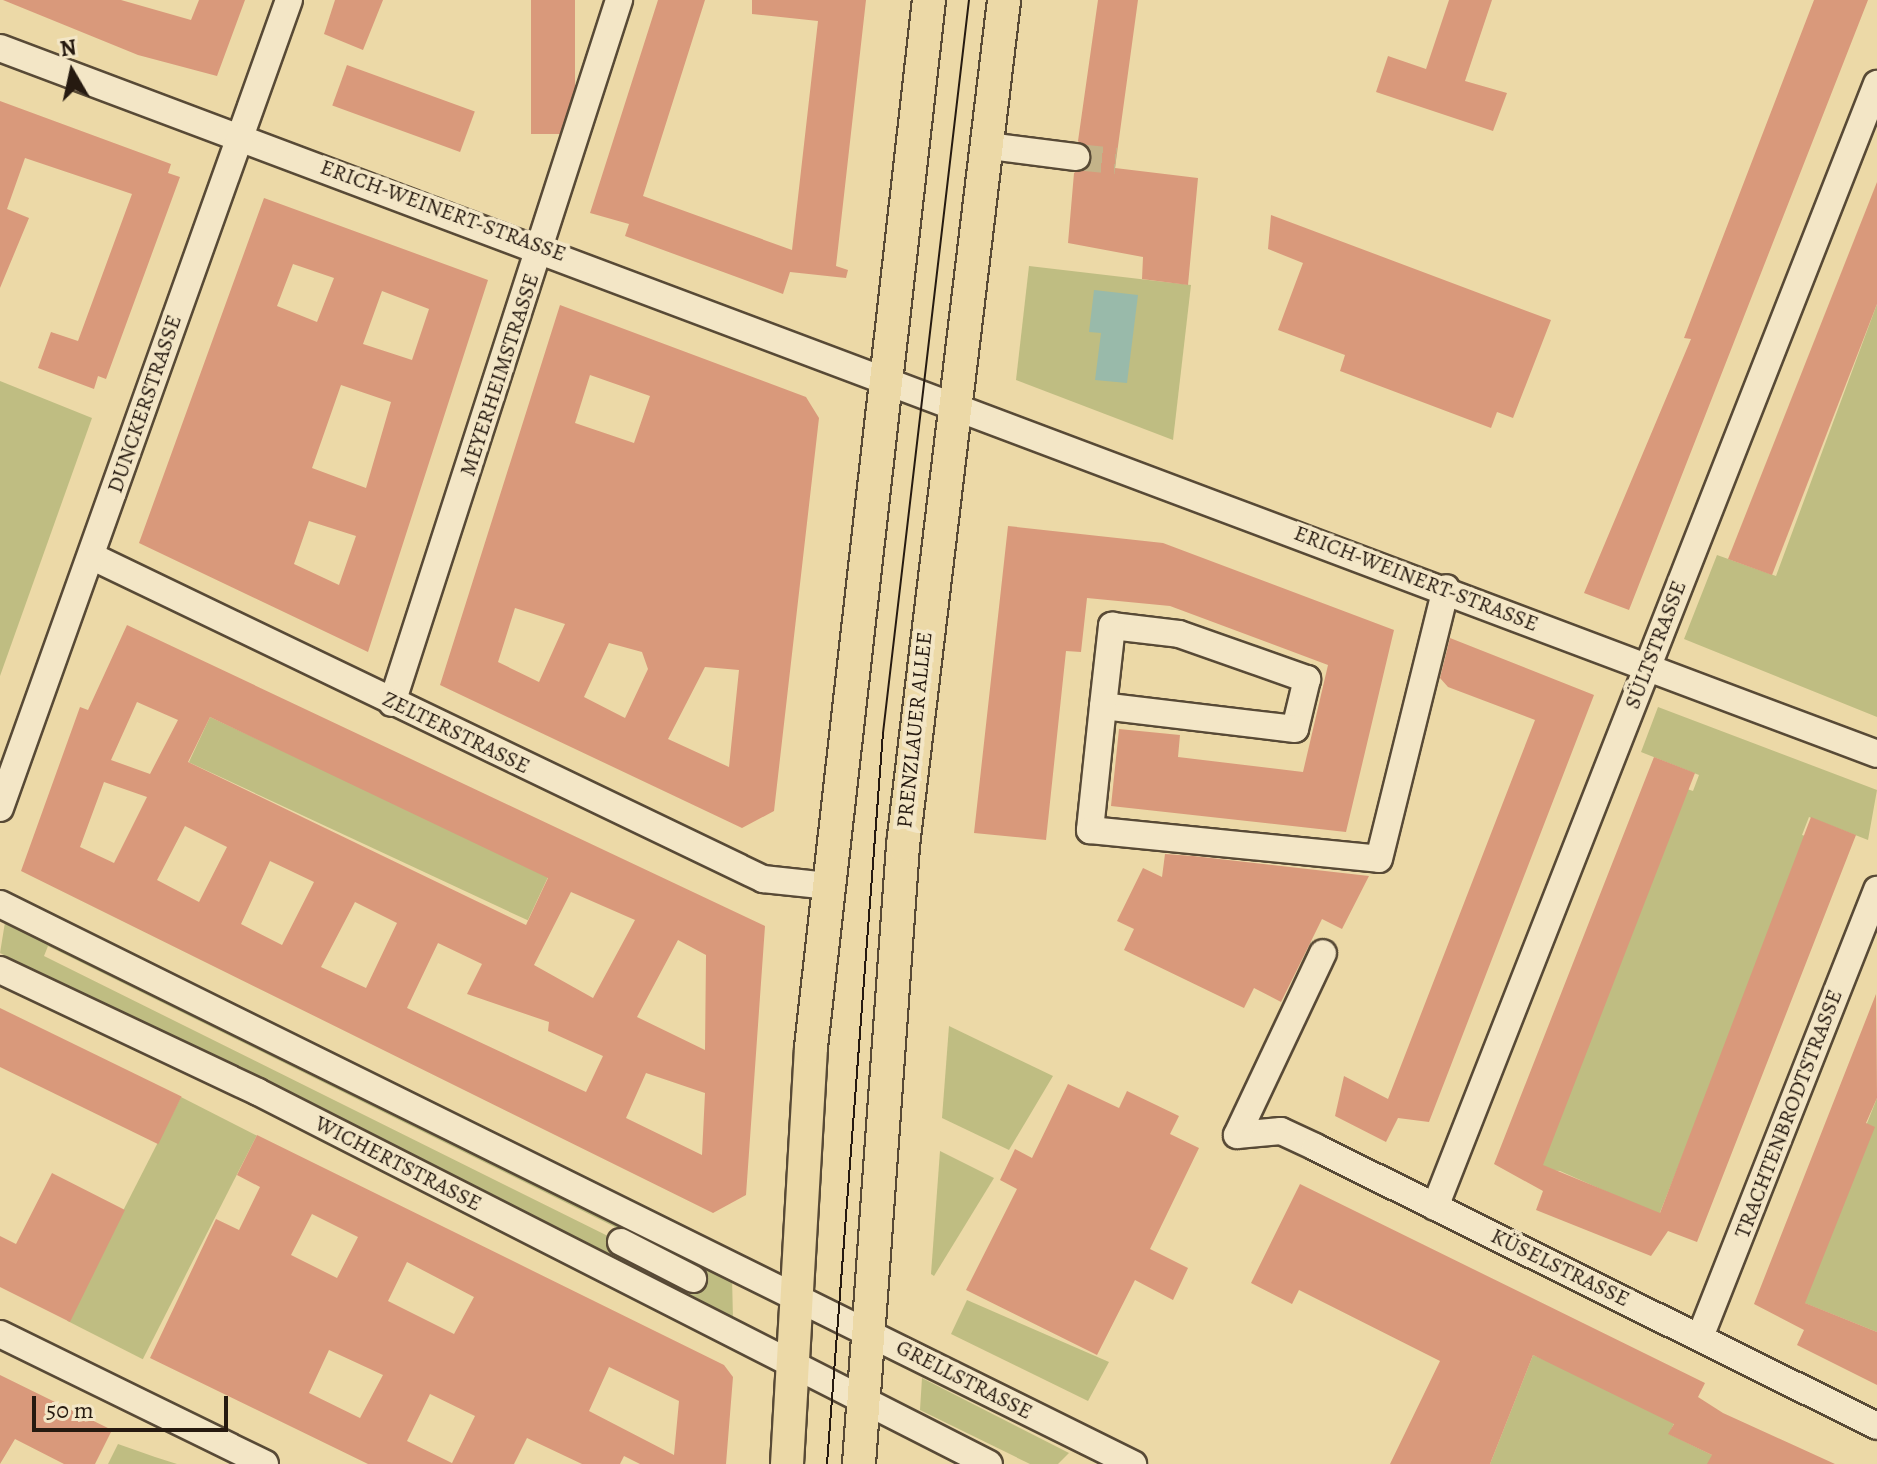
<!DOCTYPE html>
<meta charset="utf-8">
<style>
body{margin:0}
#map{position:relative;width:1877px;height:1464px;overflow:hidden;background:#ecd9a7;font-family:Alegreya,serif}
div>[style]{position:absolute}
.green>*{inset:0;background:#bfbd82;transform-origin:0 0}
.water>*{inset:0;background:#99baaa}
.building>*{inset:0;background:#d9997b;transform-origin:0 0}
.minor-tunnel>*{height:26px;margin-top:-13px;transform-origin:0;background:repeating-linear-gradient(90deg,#c4b389 0 26px,transparent 0 39px)}
.roads{filter:drop-shadow(2px 0 #584a36) drop-shadow(-2px 0 #584a36) drop-shadow(0 2px #584a36) drop-shadow(0 -2px #584a36)}
.minor>*{height:26px;margin:-13px;padding:0 13px;transform-origin:13px;border-radius:13px;background:#f3e6c6}
.major>*{height:32px;margin:-16px;padding:0 16px;transform-origin:16px;border-radius:16px;background:#ecd9a7}
.tram>*{height:2px;margin:-1px;padding:0 1px;transform-origin:1px;border-radius:1px;background:#261a10}
span{translate:-50% -50%;white-space:nowrap;text-align:center;line-height:1.15;-webkit-text-stroke:8px #f3e6c6;paint-order:stroke}
.street-label{font-size:22px;color:#261a10}
.north{position:absolute;left:32px;top:32px;width:80px;height:80px;-webkit-text-stroke:6px #f3e6c6;paint-order:stroke;rotate:351deg;font-size:22px;font-weight:700;line-height:32px;text-align:center;color:#261a10}
.north::after{content:'';display:block;margin:auto;width:28px;height:36px;background:#261a10;clip-path:polygon(50% 0,100% 100%,50% 72%,0 100%)}
.scale{position:absolute;left:32px;top:1396px;width:196px;height:36px;box-sizing:border-box;border:4px solid #261a10;border-top:0;padding-left:10px;font-size:24px;line-height:28px;white-space:nowrap;color:#261a10;-webkit-text-stroke:6px #f3e6c6;paint-order:stroke}
</style>
<div id="map">
<div class="green">
<i style="clip-path:polygon(1029px 266px,1191px 285px,1173px 440px,1016px 380px)"></i>
<i style="clip-path:polygon(1877px 304px,1877px 717px,1684px 639px,1717px 555px,1776px 576px)"></i>
<i style="clip-path:polygon(0 381px,92px 418px,0 676px)"></i>
<i style="clip-path:polygon(1658px 707px,1877px 790px,1868px 840px,1809px 817px,1802px 835px,1809px 837px,1659px 1215px,1560px 1171px,1536px 1169px,1687px 789px,1693px 791px,1699px 775px,1641px 752px)"></i>
<i style="left:210px;top:717px;width:374px;height:50px;rotate:25deg"></i>
<i style="clip-path:polygon(evenodd,6px 916px,732px 1276px,733px 1320px,0 953px,6px 916px,48px 946px,625px 1232px,620px 1242px,44px 956px,48px 946px)"></i>
<i style="clip-path:polygon(949px 1026px,1053px 1076px,1009px 1150px,942px 1118px)"></i>
<i style="left:181px;top:1097px;width:85px;height:251px;rotate:27deg"></i>
<i style="clip-path:polygon(1877px 1098px,1877px 1332px,1797px 1300px)"></i>
<i style="clip-path:polygon(940px 1151px,994px 1178px,934px 1276px,931px 1274px)"></i>
<i style="clip-path:polygon(967px 1300px,1109px 1362px,1088px 1401px,951px 1334px)"></i>
<i style="clip-path:polygon(1533px 1355px,1677px 1417px,1669px 1434px,1712px 1455px,1712px 1464px,1490px 1464px)"></i>
<i style="clip-path:polygon(922px 1378px,1069px 1453px,1058px 1464px,1030px 1464px,920px 1410px)"></i>
<i style="clip-path:polygon(118px 1444px,155px 1457px,177px 1464px,108px 1464px)"></i>
</div>
<div class="water">
<i style="clip-path:polygon(1094px 290px,1138px 295px,1127px 383px,1095px 380px,1101px 333px,1089px 332px)"></i>
</div>
<div class="building">
<i style="clip-path:polygon(3px 0,121px 0,191px 20px,199px 0,245px 0,217px 76px,138px 55px)"></i>
<i style="clip-path:polygon(335px 0,383px 0,363px 50px,324px 34px)"></i>
<i style="left:531px;top:0;width:44px;height:134px"></i>
<i style="clip-path:polygon(658px 0,705px 0,643px 196px,792px 250px,818px 21px,752px 14px,752px 0,866px 0,836px 266px,848px 270px,846px 278px,790px 272px,783px 294px,625px 236px,629px 224px,590px 213px)"></i>
<i style="clip-path:polygon(1098px 0,1138px 0,1115px 168px,1198px 178px,1188px 285px,1142px 279px,1143px 257px,1068px 243px,1074px 173px,1092px 160px,1078px 141px)"></i>
<i style="clip-path:polygon(1449px 0,1492px 0,1465px 81px,1507px 93px,1493px 131px,1376px 92px,1388px 56px,1426px 69px)"></i>
<i style="clip-path:polygon(1814px 0,1868px 0,1629px 610px,1584px 593px,1691px 339px,1684px 338px)"></i>
<i style="left:347px;top:65px;width:136px;height:43px;rotate:20deg"></i>
<i style="clip-path:polygon(0 101px,171px 164px,168px 173px,180px 177px,106px 379px,98px 376px,94px 389px,38px 368px,51px 332px,78px 341px,132px 194px,25px 158px,7px 209px,29px 218px,0 288px)"></i>
<i style="clip-path:polygon(1877px 182px,1877px 304px,1772px 575px,1728px 559px)"></i>
<i style="clip-path:polygon(evenodd,264px 198px,488px 280px,368px 652px,139px 543px,264px 198px,293px 264px,334px 278px,317px 322px,277px 306px,293px 264px,264px 198px,382px 291px,429px 309px,412px 360px,363px 344px,382px 291px,264px 198px,341px 385px,391px 402px,366px 488px,312px 468px,341px 385px,264px 198px,309px 521px,356px 536px,339px 585px,294px 564px,309px 521px)"></i>
<i style="clip-path:polygon(1271px 215px,1551px 320px,1513px 418px,1497px 412px,1491px 428px,1340px 371px,1345px 355px,1278px 330px,1303px 263px,1268px 249px)"></i>
<i style="clip-path:polygon(evenodd,560px 305px,806px 397px,819px 418px,774px 811px,742px 828px,440px 685px,560px 305px,590px 375px,650px 396px,634px 443px,575px 423px,590px 375px,560px 305px,515px 608px,565px 624px,539px 682px,498px 662px,515px 608px,560px 305px,609px 643px,642px 652px,648px 669px,625px 718px,584px 697px,609px 643px,560px 305px,705px 667px,739px 670px,729px 767px,668px 739px,705px 667px)"></i>
<i style="clip-path:polygon(1008px 526px,1163px 543px,1394px 630px,1346px 832px,1111px 806px,1119px 729px,1180px 735px,1178px 757px,1303px 772px,1328px 665px,1170px 606px,1087px 598px,1081px 652px,1066px 651px,1046px 840px,974px 833px)"></i>
<i style="clip-path:polygon(evenodd,127px 625px,765px 926px,746px 1195px,713px 1213px,21px 871px,80px 707px,88px 710px,127px 625px,137px 702px,178px 720px,150px 774px,111px 760px,137px 702px,127px 625px,210px 717px,548px 878px,526px 925px,188px 762px,210px 717px,127px 625px,104px 782px,147px 797px,114px 863px,80px 847px,104px 782px,127px 625px,185px 826px,227px 847px,199px 902px,157px 880px,185px 826px,127px 625px,270px 861px,314px 882px,282px 945px,241px 924px,270px 861px,127px 625px,571px 892px,635px 920px,593px 998px,534px 965px,571px 892px,127px 625px,355px 902px,397px 923px,366px 988px,321px 967px,355px 902px,127px 625px,678px 940px,706px 955px,705px 1050px,637px 1017px,678px 940px,127px 625px,438px 943px,482px 964px,467px 994px,549px 1022px,548px 1031px,603px 1056px,586px 1092px,407px 1008px,438px 943px,127px 625px,646px 1073px,705px 1093px,702px 1155px,626px 1118px,646px 1073px)"></i>
<i style="clip-path:polygon(1450px 638px,1594px 695px,1429px 1122px,1398px 1118px,1386px 1142px,1335px 1116px,1344px 1076px,1388px 1099px,1535px 720px,1448px 687px,1440px 678px)"></i>
<i style="clip-path:polygon(1654px 757px,1695px 773px,1543px 1165px,1660px 1213px,1811px 817px,1856px 835px,1697px 1242px,1668px 1231px,1651px 1256px,1536px 1210px,1543px 1191px,1494px 1164px)"></i>
<i style="clip-path:polygon(1165px 854px,1193px 856px,1369px 876px,1342px 929px,1322px 919px,1281px 1002px,1254px 988px,1244px 1008px,1124px 950px,1134px 929px,1117px 921px,1143px 868px,1162px 877px)"></i>
<i style="clip-path:polygon(1876px 994px,1877px 1098px,1866px 1123px,1875px 1127px,1805px 1303px,1877px 1332px,1877px 1385px,1797px 1345px,1804px 1330px,1754px 1304px)"></i>
<i style="left:0;top:1008px;width:202px;height:53px;rotate:26deg"></i>
<i style="clip-path:polygon(1068px 1084px,1119px 1108px,1127px 1091px,1179px 1116px,1170px 1134px,1199px 1148px,1150px 1249px,1188px 1268px,1173px 1300px,1135px 1280px,1097px 1355px,966px 1290px,1017px 1189px,1000px 1180px,1015px 1149px,1032px 1158px)"></i>
<i style="clip-path:polygon(evenodd,257px 1135px,724px 1365px,733px 1377px,726px 1464px,640px 1464px,624px 1456px,620px 1464px,582px 1464px,527px 1438px,514px 1464px,368px 1464px,150px 1358px,216px 1219px,239px 1230px,260px 1187px,237px 1175px,257px 1135px,312px 1214px,358px 1237px,337px 1278px,291px 1255px,312px 1214px,257px 1135px,407px 1262px,474px 1297px,454px 1334px,388px 1301px,407px 1262px,257px 1135px,329px 1350px,383px 1375px,360px 1418px,309px 1393px,329px 1350px,257px 1135px,609px 1367px,679px 1401px,674px 1455px,589px 1411px,609px 1367px,257px 1135px,430px 1394px,475px 1416px,452px 1463px,407px 1441px,430px 1394px)"></i>
<i style="clip-path:polygon(52px 1173px,125px 1210px,70px 1322px,0 1287px,0 1236px,16px 1244px)"></i>
<i style="clip-path:polygon(1300px 1184px,1705px 1383px,1698px 1397px,1723px 1413px,1835px 1464px,1707px 1464px,1712px 1455px,1668px 1434px,1674px 1424px,1533px 1355px,1490px 1464px,1390px 1464px,1440px 1361px,1299px 1290px,1292px 1304px,1251px 1283px)"></i>
<i style="clip-path:polygon(0 1375px,112px 1430px,95px 1464px,64px 1464px,15px 1439px,0 1464px)"></i>
</div>
<div class="minor-tunnel">
<i style="left:1076px;top:157px;width:40px;rotate:5.7deg"></i>
</div>
<div class="roads">
<div class="minor">
<i style="left:0;top:48px;width:2005px;rotate:20.61deg"></i>
<i style="left:989px;top:146px;width:88px;rotate:7.2deg"></i>
<i style="left:91px;top:556px;width:746px;rotate:25.67deg"></i>
<i style="left:763px;top:879px;width:65px;rotate:6.1deg"></i>
<i style="left:1112px;top:626px;width:67px;rotate:6.8deg"></i>
<i style="left:1179px;top:634px;width:136px;rotate:19.4deg"></i>
<i style="left:1307px;top:679px;width:51px;rotate:103.5deg"></i>
<i style="left:1295px;top:729px;width:193px;rotate:-173.2deg"></i>
<i style="left:1103px;top:706px;width:81px;rotate:-83.6deg"></i>
<i style="left:392px;top:703px;width:739px;rotate:-72.1deg"></i>
<i style="left:1103px;top:706px;width:125px;rotate:96deg"></i>
<i style="left:1090px;top:830px;width:290px;rotate:5.7deg"></i>
<i style="left:1379px;top:859px;width:279px;rotate:-76.1deg"></i>
<i style="left:0;top:808px;width:858px;rotate:-70.32deg"></i>
<i style="left:0;top:904px;width:1264px;rotate:26.3deg"></i>
<i style="left:0;top:970px;width:285px;rotate:25.3deg"></i>
<i style="left:258px;top:1092px;width:820px;rotate:26.97deg"></i>
<i style="left:1237px;top:1135px;width:44px;rotate:-5.2deg"></i>
<i style="left:1281px;top:1131px;width:38px;rotate:25deg"></i>
<i style="left:1315px;top:1147px;width:627px;rotate:26.4deg"></i>
<i style="left:1237px;top:1135px;width:201px;rotate:-64.7deg"></i>
<i style="left:1435px;top:1207px;width:1207px;rotate:-68.52deg"></i>
<i style="left:621px;top:1242px;width:81px;rotate:27.2deg"></i>
<i style="left:0;top:1334px;width:295px;rotate:26.1deg"></i>
<i style="left:1700px;top:1337px;width:481px;rotate:-68.4deg"></i>
</div>
<div class="major">
<i style="left:787px;top:1464px;width:418px;rotate:-86.7deg"></i>
<i style="left:811px;top:1047px;width:1054px;rotate:-83.57deg"></i>
<i style="left:859px;top:1464px;width:621px;rotate:-85.93deg"></i>
<i style="left:903px;top:845px;width:851px;rotate:-83.18deg"></i>
</div>
</div>
<div class="tram">
<i style="left:827px;top:1464px;width:733px;rotate:-85.62deg"></i>
<i style="left:883px;top:733px;width:738px;rotate:-83.31deg"></i>
</div>
<div class="street-label">
<span style="left:443px;top:211px;rotate:20deg">ERICH-WEINERT-STRASSE</span>
<span style="left:500px;top:375px;rotate:-72deg">MEYERHEIMSTRASSE</span>
<span style="left:145px;top:404px;rotate:-71deg">DUNCKERSTRASSE</span>
<span style="left:1416px;top:579px;rotate:21deg">ERICH-WEINERT-STRASSE</span>
<span style="left:1656px;top:645px;rotate:-69deg">SÜLTSTRASSE</span>
<span style="left:915px;top:730px;rotate:-84deg">PRENZLAUER ALLEE</span>
<span style="left:456px;top:733px;rotate:26deg">ZELTERSTRASSE</span>
<span style="left:1789px;top:1114px;rotate:-69deg">TRACHTENBRODTSTRASSE</span>
<span style="left:398px;top:1164px;rotate:27deg">WICHERTSTRASSE</span>
<span style="left:1560px;top:1268px;rotate:26deg">KÜSELSTRASSE</span>
<span style="left:964px;top:1380px;rotate:27deg">GRELLSTRASSE</span>
</div>
<div class="north">N</div>
<div class="scale">50 m</div>
</div>
